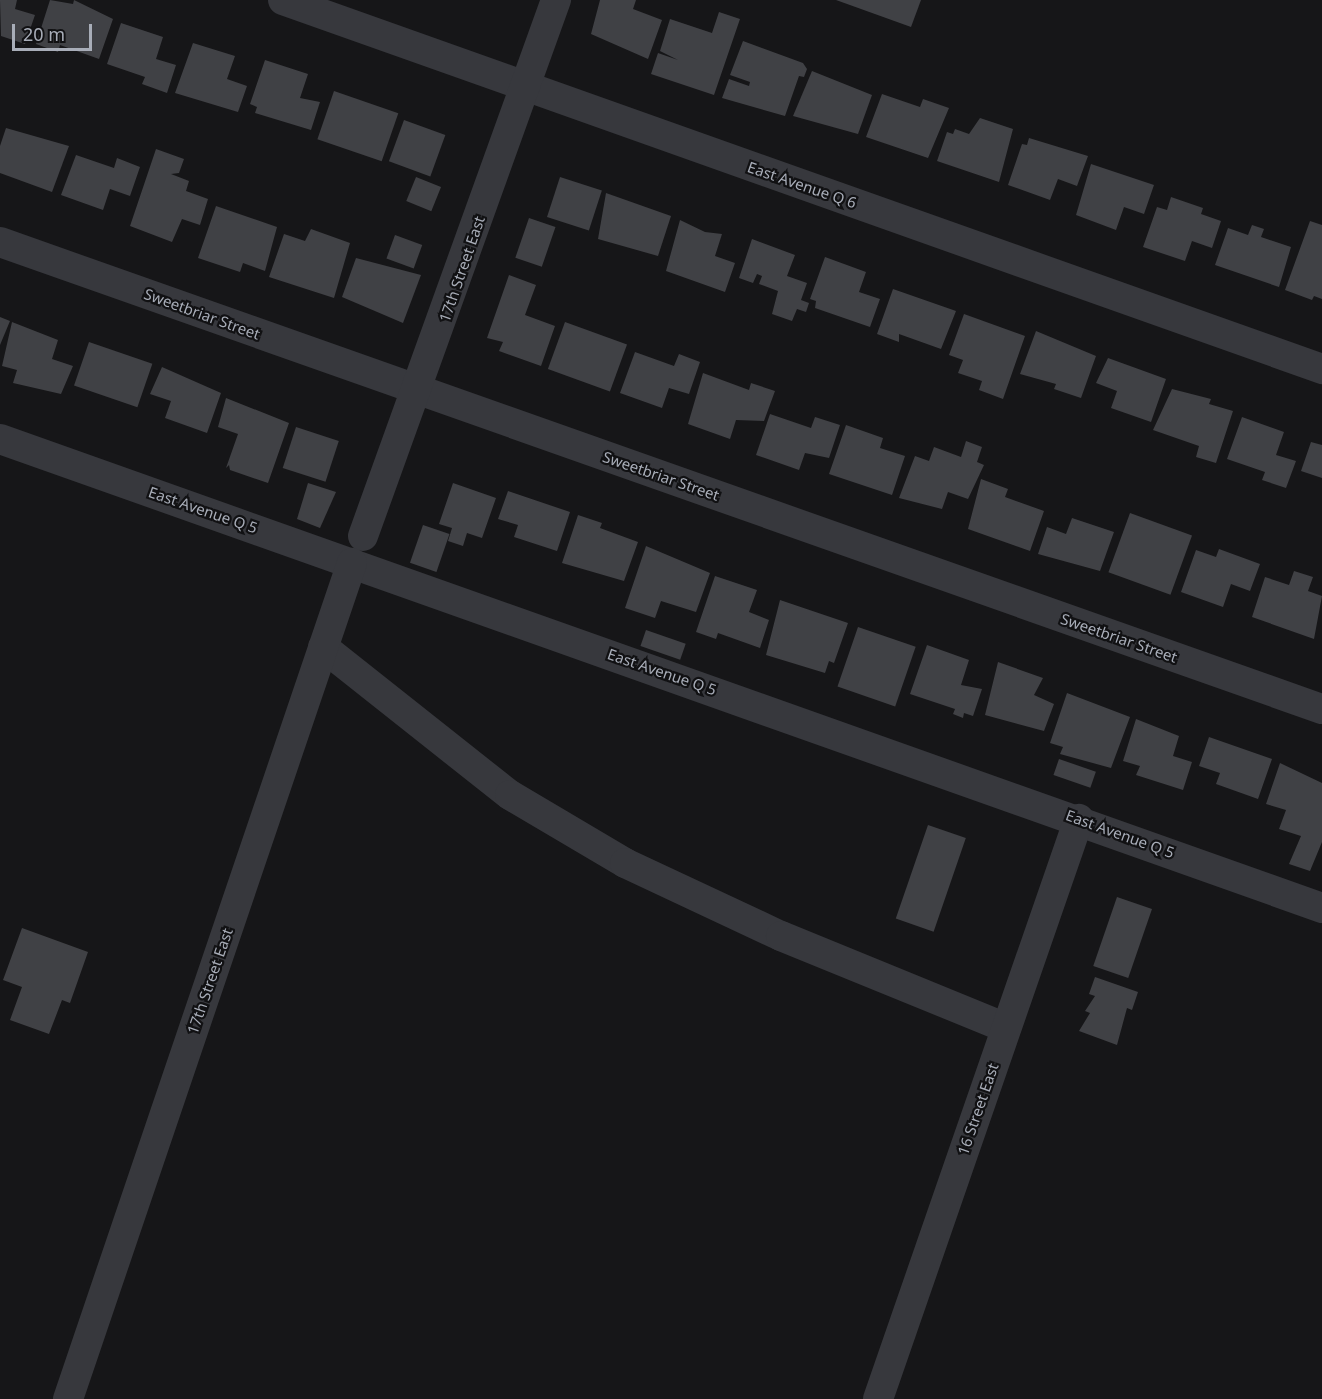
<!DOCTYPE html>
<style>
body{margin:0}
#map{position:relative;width:1322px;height:1399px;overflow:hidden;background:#161618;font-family:"Noto Sans",sans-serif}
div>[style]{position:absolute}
.building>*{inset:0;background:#404145;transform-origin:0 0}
.minor>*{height:30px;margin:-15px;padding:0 15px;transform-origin:15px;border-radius:15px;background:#37383d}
span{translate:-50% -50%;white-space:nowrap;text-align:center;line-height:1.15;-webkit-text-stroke:4.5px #111113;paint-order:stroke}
.street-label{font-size:15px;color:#a8adb8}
.scale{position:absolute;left:12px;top:24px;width:80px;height:27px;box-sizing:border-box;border:3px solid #a8adb8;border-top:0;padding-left:8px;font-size:18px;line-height:21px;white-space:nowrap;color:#a8adb8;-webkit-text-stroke:4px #111113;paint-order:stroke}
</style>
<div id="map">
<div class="building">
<i style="clip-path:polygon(0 0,17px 0,15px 9px,35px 15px,25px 44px,1px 36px)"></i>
<i style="clip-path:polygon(50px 0,73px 4px,74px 0,113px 19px,99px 59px,60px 45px,58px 52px,36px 44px)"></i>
<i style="clip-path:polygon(600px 0,636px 0,633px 9px,662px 20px,648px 59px,591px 34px)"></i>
<i style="clip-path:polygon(836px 0,921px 0,911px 27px)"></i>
<i style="clip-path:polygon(719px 12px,740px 19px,714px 95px,651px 74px,658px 53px,678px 60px,660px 51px,670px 19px,712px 33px)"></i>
<i style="clip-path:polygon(121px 23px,163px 37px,156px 59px,176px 65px,167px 93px,142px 84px,145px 77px,107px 64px)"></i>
<i style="clip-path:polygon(743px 41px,803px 63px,807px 69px,804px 77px,799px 76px,785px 116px,722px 98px,729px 79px,749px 86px,750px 82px,730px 75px)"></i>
<i style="clip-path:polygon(193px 43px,235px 56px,227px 79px,247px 86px,238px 112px,175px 93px)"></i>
<i style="clip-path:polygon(265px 60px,308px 74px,300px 98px,320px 102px,311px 130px,255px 113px,257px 107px,250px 104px)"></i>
<i style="clip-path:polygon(812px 71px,872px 95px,858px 134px,793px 116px)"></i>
<i style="left:334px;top:91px;width:68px;height:51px;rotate:19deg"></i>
<i style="clip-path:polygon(882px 94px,920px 107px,923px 99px,949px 108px,928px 158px,866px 137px)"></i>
<i style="clip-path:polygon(980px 118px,1013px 129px,999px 182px,937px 161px,947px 132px,953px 134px,955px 129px,969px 134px)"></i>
<i style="left:404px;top:120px;width:44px;height:44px;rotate:20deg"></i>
<i style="clip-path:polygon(6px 128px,69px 146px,52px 192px,0 173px,0 146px)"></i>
<i style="clip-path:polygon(1029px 138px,1088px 156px,1077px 186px,1058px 179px,1050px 200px,1008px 185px,1022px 144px,1027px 145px)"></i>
<i style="clip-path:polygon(156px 149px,184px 159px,179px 173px,171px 174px,189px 181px,186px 191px,208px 199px,200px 225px,182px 219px,172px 242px,130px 226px)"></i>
<i style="clip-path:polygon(76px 155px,114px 168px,117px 158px,140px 167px,130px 196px,110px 189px,103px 210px,61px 195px)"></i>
<i style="clip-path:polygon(1091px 164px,1154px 185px,1144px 214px,1124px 207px,1116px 230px,1076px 215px)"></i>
<i style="left:416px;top:177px;width:27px;height:26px;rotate:22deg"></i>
<i style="left:560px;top:177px;width:44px;height:42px;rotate:18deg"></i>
<i style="clip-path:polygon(606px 193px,671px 216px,658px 256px,598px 239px)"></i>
<i style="clip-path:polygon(1171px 197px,1203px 208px,1201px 214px,1221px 221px,1212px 248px,1192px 241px,1185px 261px,1143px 247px,1157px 207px,1167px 210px)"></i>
<i style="clip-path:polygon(216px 206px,277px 227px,265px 271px,243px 263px,240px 272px,198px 258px)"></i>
<i style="left:529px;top:218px;width:28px;height:42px;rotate:19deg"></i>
<i style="clip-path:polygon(680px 220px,705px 232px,722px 234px,715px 256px,735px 263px,725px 292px,666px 271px)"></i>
<i style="clip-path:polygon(1310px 221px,1322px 225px,1322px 299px,1314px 296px,1312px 300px,1285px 290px)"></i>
<i style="clip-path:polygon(1252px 225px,1264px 229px,1261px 237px,1291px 247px,1279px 287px,1215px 265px,1228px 228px,1248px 235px)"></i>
<i style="clip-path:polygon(311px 229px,350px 243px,334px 298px,269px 277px,284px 234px,305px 241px)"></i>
<i style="left:395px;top:235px;width:29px;height:25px;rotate:20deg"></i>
<i style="clip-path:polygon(752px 239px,795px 255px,787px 276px,807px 283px,801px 300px,809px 303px,806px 312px,797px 309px,792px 321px,772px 314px,778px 291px,759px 284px,762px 276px,757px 274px,753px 283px,739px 278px)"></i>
<i style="clip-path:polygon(825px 257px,866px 272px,859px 292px,880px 299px,870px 327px,815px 308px,816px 301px,810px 299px)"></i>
<i style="clip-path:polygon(356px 258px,421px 275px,403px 323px,342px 297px)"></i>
<i style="clip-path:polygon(509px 275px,536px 285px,525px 315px,555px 326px,541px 366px,499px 351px,503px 342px,487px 338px)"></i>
<i style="clip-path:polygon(893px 289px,956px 311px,941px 349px,899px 334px,899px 342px,877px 334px)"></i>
<i style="clip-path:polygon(964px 314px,1025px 336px,1003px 399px,979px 390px,982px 381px,958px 373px,963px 360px,949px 355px)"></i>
<i style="clip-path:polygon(0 317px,10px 321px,0 345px)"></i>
<i style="clip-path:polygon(12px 322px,58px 340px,52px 359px,73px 366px,61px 394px,13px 383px,17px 370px,2px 366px)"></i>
<i style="left:565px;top:322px;width:66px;height:50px;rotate:20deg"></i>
<i style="clip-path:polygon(1036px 331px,1096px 356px,1081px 398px,1054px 389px,1056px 384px,1020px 374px)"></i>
<i style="left:89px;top:342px;width:67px;height:46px;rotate:19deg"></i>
<i style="clip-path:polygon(635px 352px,674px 366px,679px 354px,700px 362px,689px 394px,669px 388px,662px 408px,620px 393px)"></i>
<i style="clip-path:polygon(1108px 358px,1166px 379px,1151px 422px,1111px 408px,1117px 391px,1096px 383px)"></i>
<i style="clip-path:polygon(162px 367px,221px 393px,207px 433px,165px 418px,171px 401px,150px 394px)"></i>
<i style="clip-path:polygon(703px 373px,749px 390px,751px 383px,775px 391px,764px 421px,736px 420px,730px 439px,688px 424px)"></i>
<i style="clip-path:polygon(1172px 389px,1211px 399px,1209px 404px,1233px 411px,1216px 463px,1196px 457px,1199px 446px,1153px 430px)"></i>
<i style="clip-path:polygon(226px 398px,289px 423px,268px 483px,230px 470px,229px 465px,226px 468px,238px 434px,218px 427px)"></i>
<i style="clip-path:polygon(770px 414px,811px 428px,815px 417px,840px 425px,829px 458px,805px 453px,799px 470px,756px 455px)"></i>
<i style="clip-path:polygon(1242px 417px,1284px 432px,1276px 455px,1296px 461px,1286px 488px,1262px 480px,1265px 472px,1227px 459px)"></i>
<i style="clip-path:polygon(846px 425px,883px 438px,880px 448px,905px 456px,892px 495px,829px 474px)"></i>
<i style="left:296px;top:427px;width:45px;height:43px;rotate:18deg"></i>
<i style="clip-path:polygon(966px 441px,982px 447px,977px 462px,984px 465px,968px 499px,948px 492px,942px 509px,899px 498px,915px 456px,929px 461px,934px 447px,961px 457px)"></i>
<i style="clip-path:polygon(1311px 442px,1322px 445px,1322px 478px,1301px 471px)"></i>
<i style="clip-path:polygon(981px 479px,1008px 489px,1005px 497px,1044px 511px,1030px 551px,968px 529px)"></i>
<i style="clip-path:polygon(308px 483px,336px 492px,320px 528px,297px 519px)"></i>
<i style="clip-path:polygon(453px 483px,496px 498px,482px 538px,467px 533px,463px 546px,448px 541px,452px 528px,439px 524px)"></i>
<i style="clip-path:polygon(508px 491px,570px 512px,557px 551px,514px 537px,518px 525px,498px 519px)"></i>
<i style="left:1130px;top:513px;width:66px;height:63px;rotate:20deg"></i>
<i style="clip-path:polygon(578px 515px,602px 523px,600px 528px,638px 542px,624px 581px,562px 563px)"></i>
<i style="clip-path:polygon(1072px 518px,1114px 532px,1100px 571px,1038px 554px,1047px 527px,1066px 534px)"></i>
<i style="left:423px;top:525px;width:28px;height:40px;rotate:19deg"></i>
<i style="clip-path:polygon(646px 546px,710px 573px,696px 612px,661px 601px,655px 618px,625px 608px)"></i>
<i style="clip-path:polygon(1219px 549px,1260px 564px,1250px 591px,1231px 584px,1223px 607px,1181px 592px,1196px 550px,1216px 557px)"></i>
<i style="clip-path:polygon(1294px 571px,1313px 577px,1308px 591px,1322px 596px,1314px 639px,1252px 617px,1265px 577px,1289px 585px)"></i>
<i style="clip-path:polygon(715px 576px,757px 590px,749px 612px,769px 620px,760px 648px,718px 633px,716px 639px,696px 632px)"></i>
<i style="clip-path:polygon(780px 600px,848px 623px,834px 663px,829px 661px,825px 673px,766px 655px)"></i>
<i style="left:858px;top:627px;width:61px;height:63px;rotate:19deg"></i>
<i style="left:646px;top:630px;width:42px;height:17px;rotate:19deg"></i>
<i style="clip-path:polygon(927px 645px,969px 660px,961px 685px,982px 689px,973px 716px,964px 713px,963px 718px,953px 714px,955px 709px,910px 694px)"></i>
<i style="clip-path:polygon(998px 662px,1043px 678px,1034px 695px,1054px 704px,1044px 731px,985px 715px)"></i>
<i style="clip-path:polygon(1067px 693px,1130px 717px,1111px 768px,1060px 754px,1063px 747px,1050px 743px)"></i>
<i style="clip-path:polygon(1136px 719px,1179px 736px,1173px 756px,1192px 762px,1183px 790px,1136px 775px,1140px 766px,1123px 761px)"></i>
<i style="clip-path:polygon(1209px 737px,1272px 759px,1258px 799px,1216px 784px,1220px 773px,1199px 766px)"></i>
<i style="left:1059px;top:759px;width:39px;height:17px;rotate:19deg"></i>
<i style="clip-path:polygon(1280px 763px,1322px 783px,1322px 842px,1310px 871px,1289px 864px,1301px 836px,1279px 829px,1286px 810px,1266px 804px)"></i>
<i style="left:928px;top:825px;width:40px;height:99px;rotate:19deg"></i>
<i style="left:1117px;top:897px;width:37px;height:73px;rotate:19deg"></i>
<i style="clip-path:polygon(22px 928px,88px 952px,70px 1003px,62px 1000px,49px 1034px,10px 1020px,22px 987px,3px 980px)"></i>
<i style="clip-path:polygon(1095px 977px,1138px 992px,1132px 1010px,1127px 1008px,1117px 1045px,1079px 1031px,1090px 1013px,1085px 1011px,1095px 996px,1089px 994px)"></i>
</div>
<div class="minor">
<i style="left:283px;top:0;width:1103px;rotate:19.55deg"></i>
<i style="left:0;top:242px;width:1402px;rotate:19.46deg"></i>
<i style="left:0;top:439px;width:1403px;rotate:19.53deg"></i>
<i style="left:363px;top:536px;width:570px;rotate:-70.2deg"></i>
<i style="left:323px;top:647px;width:238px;rotate:38.4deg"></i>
<i style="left:510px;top:795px;width:134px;rotate:30.6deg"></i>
<i style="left:625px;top:863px;width:172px;rotate:25.1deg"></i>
<i style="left:781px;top:936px;width:243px;rotate:22.2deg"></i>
<i style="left:68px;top:1399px;width:883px;rotate:-71.24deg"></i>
<i style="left:878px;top:1399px;width:614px;rotate:-70.89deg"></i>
</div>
<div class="street-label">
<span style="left:802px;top:185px;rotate:19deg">East Avenue Q 6</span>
<span style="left:462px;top:269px;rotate:-71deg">17th Street East</span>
<span style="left:202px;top:314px;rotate:20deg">Sweetbriar Street</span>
<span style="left:661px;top:476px;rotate:19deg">Sweetbriar Street</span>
<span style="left:203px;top:510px;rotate:19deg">East Avenue Q 5</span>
<span style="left:1119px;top:638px;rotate:19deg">Sweetbriar Street</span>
<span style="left:662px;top:672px;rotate:19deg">East Avenue Q 5</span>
<span style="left:1120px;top:834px;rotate:20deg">East Avenue Q 5</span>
<span style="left:210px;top:981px;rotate:-71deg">17th Street East</span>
<span style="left:978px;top:1109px;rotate:-71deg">16 Street East</span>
</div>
<div class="scale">20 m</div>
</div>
